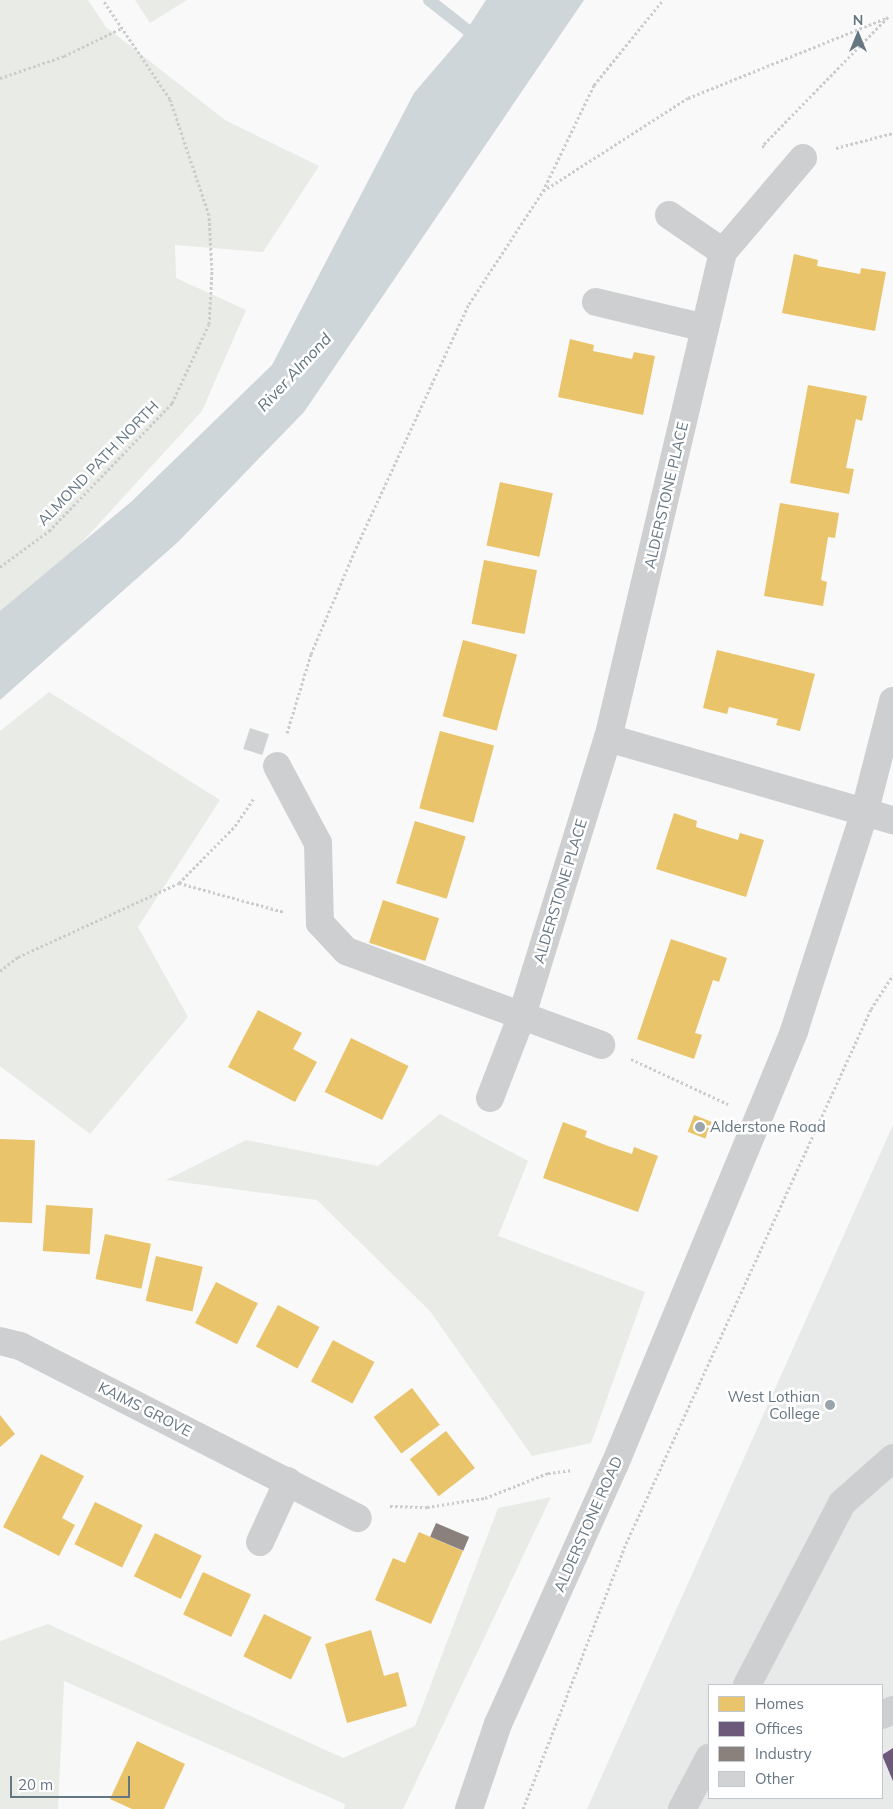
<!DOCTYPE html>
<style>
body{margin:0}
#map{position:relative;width:893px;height:1809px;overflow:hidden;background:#f9f9f9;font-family:Mulish,sans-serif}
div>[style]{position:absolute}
.built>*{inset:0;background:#e8e9e9}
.green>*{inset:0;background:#e8ebe6}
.water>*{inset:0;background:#ced6d9}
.homes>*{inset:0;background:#e9c46a;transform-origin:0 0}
.offices>*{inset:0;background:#6d597a}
.industry>*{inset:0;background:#8a817c;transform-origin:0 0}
.stream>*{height:12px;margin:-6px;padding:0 6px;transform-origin:6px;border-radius:6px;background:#ced6d9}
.building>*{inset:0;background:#d0d2d3;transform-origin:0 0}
.path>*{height:3px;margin-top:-1.5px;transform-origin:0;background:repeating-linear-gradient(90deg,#cbcccd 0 2.5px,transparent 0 5px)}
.minor>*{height:28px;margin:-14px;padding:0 14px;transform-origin:14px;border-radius:14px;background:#cecfd0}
.dots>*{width:14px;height:14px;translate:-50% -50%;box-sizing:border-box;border:2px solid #fff;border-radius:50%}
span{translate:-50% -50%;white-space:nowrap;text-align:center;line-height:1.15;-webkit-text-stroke:5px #fff;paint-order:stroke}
.street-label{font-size:15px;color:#657683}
.poi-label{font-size:15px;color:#657683}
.left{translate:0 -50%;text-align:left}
.right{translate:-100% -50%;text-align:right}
.water-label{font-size:16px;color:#60757c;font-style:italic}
.legend{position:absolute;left:708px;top:1684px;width:175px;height:115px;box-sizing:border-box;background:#fff;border:1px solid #c1c8cd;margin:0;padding:6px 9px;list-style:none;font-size:15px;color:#657683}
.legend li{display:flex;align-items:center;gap:10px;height:25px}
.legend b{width:25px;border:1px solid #c1c8cd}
.north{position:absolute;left:833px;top:10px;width:50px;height:50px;-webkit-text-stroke:4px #fff;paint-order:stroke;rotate:0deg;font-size:14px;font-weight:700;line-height:20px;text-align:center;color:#657683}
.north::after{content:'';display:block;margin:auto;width:18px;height:22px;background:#657683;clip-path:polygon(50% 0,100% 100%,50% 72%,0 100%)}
.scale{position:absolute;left:10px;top:1776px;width:120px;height:22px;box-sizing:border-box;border:2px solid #657683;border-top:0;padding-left:6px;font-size:15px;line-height:18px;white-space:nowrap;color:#657683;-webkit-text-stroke:4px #fff;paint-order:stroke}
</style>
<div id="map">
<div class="built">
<i style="clip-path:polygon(evenodd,893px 1125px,893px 1809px,587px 1809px,893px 1125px,709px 1685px,882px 1685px,882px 1798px,709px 1798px,709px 1685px)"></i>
</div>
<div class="green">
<i style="clip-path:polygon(0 0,88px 0,106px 27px,225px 120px,319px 166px,263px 252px,175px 245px,176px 278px,246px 310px,202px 411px,0 632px)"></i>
<i style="clip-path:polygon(135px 0,187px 0,150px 23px)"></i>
<i style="clip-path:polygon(49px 692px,220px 800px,138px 927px,188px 1017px,90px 1134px,0 1066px,0 731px)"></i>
<i style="clip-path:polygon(440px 1114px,528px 1161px,498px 1236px,645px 1292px,591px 1443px,532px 1456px,430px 1311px,317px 1200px,166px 1180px,246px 1140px,378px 1166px)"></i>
<i style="clip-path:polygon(551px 1497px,403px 1809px,344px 1809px,345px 1804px,64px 1681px,58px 1809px,0 1809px,0 1641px,48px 1624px,343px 1758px,415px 1726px,498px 1508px)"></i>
</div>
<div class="water">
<i style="clip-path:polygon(486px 0,584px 0,304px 412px,179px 541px,0 700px,0 611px,132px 501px,272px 365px,414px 93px,462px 37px)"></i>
</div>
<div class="homes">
<i style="clip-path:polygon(794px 254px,818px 260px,817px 266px,839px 270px,860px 274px,861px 268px,886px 272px,875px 331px,782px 313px)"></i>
<i style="clip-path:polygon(570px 339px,594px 345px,593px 351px,632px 359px,634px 352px,655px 356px,643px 415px,558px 397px)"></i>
<i style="clip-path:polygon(808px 385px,867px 396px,862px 421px,856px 419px,846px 468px,854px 469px,849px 494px,790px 483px)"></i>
<i style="left:500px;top:482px;width:54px;height:65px;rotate:12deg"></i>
<i style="clip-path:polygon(780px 503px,839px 513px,835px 538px,828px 537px,821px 580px,827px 582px,823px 606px,764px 596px)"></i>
<i style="left:484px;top:560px;width:54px;height:65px;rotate:11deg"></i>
<i style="left:463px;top:640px;width:56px;height:79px;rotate:15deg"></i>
<i style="clip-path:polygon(717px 650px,815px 674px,800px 731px,776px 725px,778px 719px,729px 707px,727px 714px,703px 708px)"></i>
<i style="left:440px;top:731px;width:56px;height:80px;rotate:15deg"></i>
<i style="clip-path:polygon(674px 813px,697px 821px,696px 827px,738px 840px,740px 833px,764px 840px,746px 897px,656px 869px)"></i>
<i style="left:415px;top:821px;width:53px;height:65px;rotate:17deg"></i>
<i style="left:383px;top:900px;width:59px;height:45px;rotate:18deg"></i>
<i style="clip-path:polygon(671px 939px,727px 958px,719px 982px,713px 980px,695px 1033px,702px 1035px,694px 1059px,637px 1039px)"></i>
<i style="clip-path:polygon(258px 1010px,302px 1033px,293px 1049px,317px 1062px,295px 1102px,228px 1067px)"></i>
<i style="left:351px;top:1038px;width:64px;height:60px;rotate:26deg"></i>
<i style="left:694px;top:1115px;width:19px;height:18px;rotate:21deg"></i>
<i style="clip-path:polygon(563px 1122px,587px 1131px,585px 1137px,608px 1146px,632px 1154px,634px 1147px,658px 1156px,638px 1212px,543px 1178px)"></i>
<i style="left:0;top:1139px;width:35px;height:83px;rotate:2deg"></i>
<i style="left:46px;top:1205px;width:47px;height:46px;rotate:4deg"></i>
<i style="left:105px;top:1234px;width:47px;height:46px;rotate:12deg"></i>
<i style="left:156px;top:1256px;width:48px;height:46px;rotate:13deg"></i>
<i style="left:216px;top:1282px;width:47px;height:46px;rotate:27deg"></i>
<i style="left:278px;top:1305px;width:47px;height:47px;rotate:28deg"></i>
<i style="left:333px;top:1340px;width:47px;height:47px;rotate:28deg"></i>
<i style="left:412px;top:1388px;width:46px;height:48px;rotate:53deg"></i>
<i style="clip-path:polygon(0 1415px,15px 1434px,0 1447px)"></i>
<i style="left:446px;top:1431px;width:47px;height:46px;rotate:52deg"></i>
<i style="clip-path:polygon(41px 1454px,84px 1476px,62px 1518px,75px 1525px,59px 1556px,3px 1527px)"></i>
<i style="left:95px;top:1502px;width:53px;height:47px;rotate:26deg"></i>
<i style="clip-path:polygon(419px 1532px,463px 1551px,431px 1624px,375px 1600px,393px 1558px,405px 1563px)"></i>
<i style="left:155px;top:1533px;width:52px;height:48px;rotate:26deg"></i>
<i style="left:203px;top:1572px;width:53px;height:47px;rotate:25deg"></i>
<i style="left:264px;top:1614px;width:53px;height:47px;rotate:26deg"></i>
<i style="clip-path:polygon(371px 1630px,384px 1676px,398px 1672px,407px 1706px,347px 1723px,325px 1644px)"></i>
<i style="clip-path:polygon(137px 1741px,185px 1764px,164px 1809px,132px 1809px,110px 1799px)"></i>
</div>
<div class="offices">
<i style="clip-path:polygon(893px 1748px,893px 1781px,882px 1755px)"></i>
</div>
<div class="industry">
<i style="left:436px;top:1523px;width:36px;height:15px;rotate:23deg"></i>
</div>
<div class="stream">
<i style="left:429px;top:0;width:65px;rotate:38.1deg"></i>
</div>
<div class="building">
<i style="left:250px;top:728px;width:20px;height:22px;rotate:18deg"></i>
</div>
<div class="path">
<i style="left:0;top:78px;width:68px;rotate:-19deg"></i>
<i style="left:64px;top:56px;width:64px;rotate:-25.8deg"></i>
<i style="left:836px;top:148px;width:59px;rotate:-14.7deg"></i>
<i style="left:543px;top:191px;width:172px;rotate:-32.7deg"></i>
<i style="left:688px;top:98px;width:216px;rotate:-22deg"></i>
<i style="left:888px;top:17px;width:180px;rotate:134.3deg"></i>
<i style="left:762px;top:146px;width:5px;rotate:11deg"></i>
<i style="left:0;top:567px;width:61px;rotate:-36.3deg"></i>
<i style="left:49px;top:531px;width:178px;rotate:-46.1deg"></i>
<i style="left:172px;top:403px;width:87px;rotate:-64.9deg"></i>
<i style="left:209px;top:324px;width:54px;rotate:-86.8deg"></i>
<i style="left:212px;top:270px;width:55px;rotate:-93.1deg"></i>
<i style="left:209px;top:215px;width:122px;rotate:-108.6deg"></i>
<i style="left:170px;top:99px;width:120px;rotate:-124.1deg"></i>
<i style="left:287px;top:733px;width:83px;rotate:-73.1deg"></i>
<i style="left:311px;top:654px;width:115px;rotate:-67deg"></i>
<i style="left:356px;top:548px;width:269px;rotate:-65.2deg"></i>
<i style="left:469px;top:304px;width:135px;rotate:-56.8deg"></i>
<i style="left:543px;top:191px;width:118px;rotate:-64.3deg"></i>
<i style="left:594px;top:85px;width:109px;rotate:-50.9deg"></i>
<i style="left:179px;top:883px;width:80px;rotate:-45.5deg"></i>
<i style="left:235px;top:826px;width:34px;rotate:-56deg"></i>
<i style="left:0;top:971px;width:23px;rotate:-38deg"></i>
<i style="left:18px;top:957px;width:177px;rotate:-24.7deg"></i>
<i style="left:179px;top:883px;width:109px;rotate:15.4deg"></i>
<i style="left:631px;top:1059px;width:107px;rotate:24.9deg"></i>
<i style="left:390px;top:1506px;width:37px;rotate:2deg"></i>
<i style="left:427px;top:1507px;width:59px;rotate:-8.8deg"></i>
<i style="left:485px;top:1498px;width:68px;rotate:-21.6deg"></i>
<i style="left:548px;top:1473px;width:25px;rotate:-7deg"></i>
<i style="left:523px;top:1809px;width:280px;rotate:-68.8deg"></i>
<i style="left:624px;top:1548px;width:593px;rotate:-65.38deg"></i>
<i style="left:871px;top:1009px;width:40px;rotate:-57.1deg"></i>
</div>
<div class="minor">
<i style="left:803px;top:158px;width:123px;rotate:130.4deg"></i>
<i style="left:723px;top:252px;width:499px;rotate:103.3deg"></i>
<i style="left:608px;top:738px;width:297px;rotate:16.1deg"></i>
<i style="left:669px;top:215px;width:65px;rotate:34.4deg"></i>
<i style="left:596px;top:302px;width:112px;rotate:13.4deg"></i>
<i style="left:277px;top:766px;width:87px;rotate:62deg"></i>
<i style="left:318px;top:843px;width:80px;rotate:88.6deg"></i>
<i style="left:320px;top:923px;width:38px;rotate:47deg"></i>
<i style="left:346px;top:951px;width:272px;rotate:20.2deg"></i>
<i style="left:490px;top:1098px;width:89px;rotate:-68.9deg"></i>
<i style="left:522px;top:1015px;width:290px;rotate:-72.8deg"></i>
<i style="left:0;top:1341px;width:21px;rotate:14deg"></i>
<i style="left:20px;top:1346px;width:379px;rotate:27deg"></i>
<i style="left:260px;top:1542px;width:67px;rotate:-65.3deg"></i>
<i style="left:747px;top:1685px;width:205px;rotate:-62.4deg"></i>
<i style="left:842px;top:1503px;width:68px;rotate:-41.4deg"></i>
<i style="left:882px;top:1715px;width:12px;rotate:-24deg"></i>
<i style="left:469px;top:1809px;width:90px;rotate:-71.2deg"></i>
<i style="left:498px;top:1724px;width:285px;rotate:-65.8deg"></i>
<i style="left:615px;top:1464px;width:469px;rotate:-67.5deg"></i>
<i style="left:794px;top:1031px;width:228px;rotate:-72.1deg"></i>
<i style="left:864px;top:814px;width:117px;rotate:-75.6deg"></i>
<i style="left:682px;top:1809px;width:58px;rotate:-62.1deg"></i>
</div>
<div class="dots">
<i style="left:700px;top:1127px;background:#99a4ac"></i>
<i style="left:830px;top:1405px;background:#99a4ac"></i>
</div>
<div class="street-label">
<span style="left:98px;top:463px;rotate:-46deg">ALMOND PATH NORTH</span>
<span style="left:666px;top:495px;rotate:-77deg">ALDERSTONE PLACE</span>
<span style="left:560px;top:891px;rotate:-73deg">ALDERSTONE PLACE</span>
<span style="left:145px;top:1409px;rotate:27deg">KAIMS GROVE</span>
<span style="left:588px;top:1524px;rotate:-66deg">ALDERSTONE ROAD</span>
</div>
<div class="poi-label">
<span class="left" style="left:710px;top:1127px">Alderstone Road</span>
<span class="right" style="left:820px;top:1405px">West Lothian<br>College</span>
</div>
<div class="water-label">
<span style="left:294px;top:372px;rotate:-47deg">River Almond</span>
</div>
<ul class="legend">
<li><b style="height:14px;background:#e9c46a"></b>Homes</li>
<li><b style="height:14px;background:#6d597a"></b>Offices</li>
<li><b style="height:14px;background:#8a817c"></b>Industry</li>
<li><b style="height:14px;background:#d0d2d3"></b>Other</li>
</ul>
<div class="north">N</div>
<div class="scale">20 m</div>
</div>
